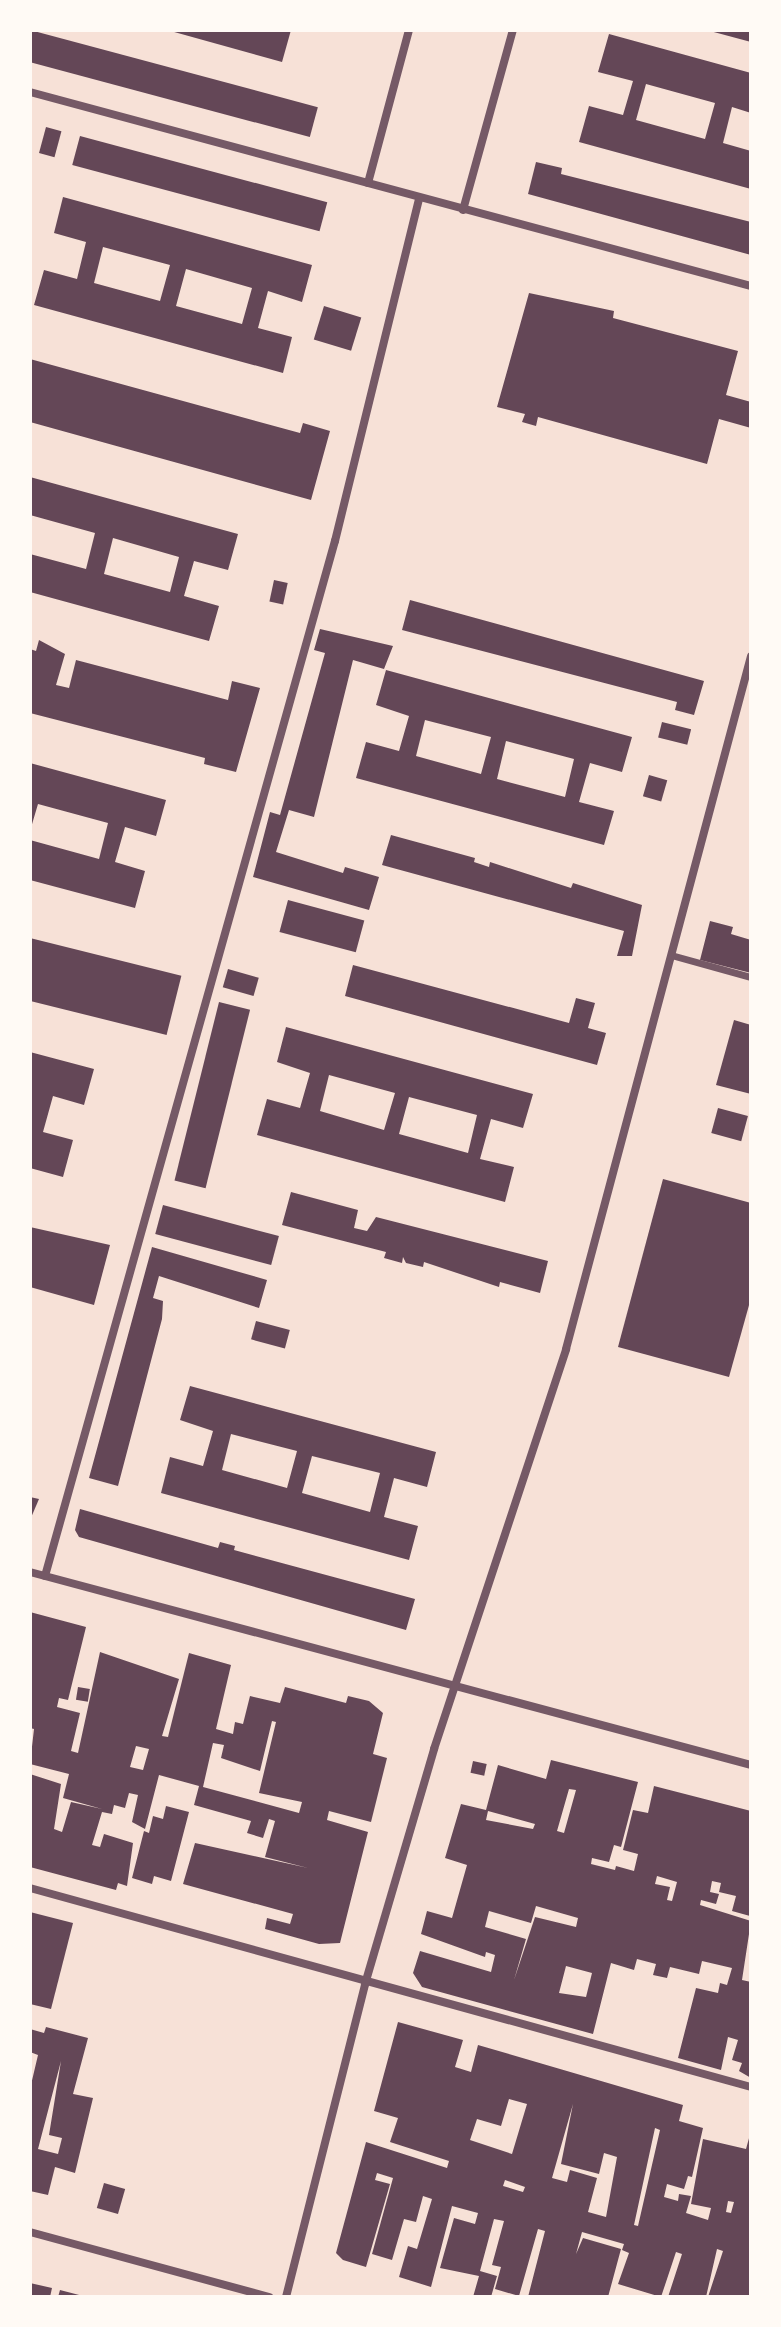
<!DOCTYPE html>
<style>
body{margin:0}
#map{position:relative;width:781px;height:2327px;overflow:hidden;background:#f7e1d7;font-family:"Source Sans 3",sans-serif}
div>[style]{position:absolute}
.building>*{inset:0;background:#644757;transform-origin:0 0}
.pedestrian>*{height:7px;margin:-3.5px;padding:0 3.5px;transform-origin:3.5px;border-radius:3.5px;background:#755966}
.minor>*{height:8px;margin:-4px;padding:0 4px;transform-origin:4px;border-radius:4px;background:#755966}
span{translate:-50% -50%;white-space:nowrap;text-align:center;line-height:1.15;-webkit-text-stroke:6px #fffaf5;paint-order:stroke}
.frame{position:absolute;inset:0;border:32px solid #fffaf5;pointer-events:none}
</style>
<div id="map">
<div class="building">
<i style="left:30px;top:30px;width:298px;height:31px;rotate:15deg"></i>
<i style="clip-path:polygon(167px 30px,291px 30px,282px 62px)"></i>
<i style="clip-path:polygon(710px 30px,751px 30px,751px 42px,710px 31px)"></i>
<i style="clip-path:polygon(evenodd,609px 34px,751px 73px,751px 113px,732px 107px,723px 143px,751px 151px,751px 189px,579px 142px,589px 106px,623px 115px,633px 81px,598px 72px,609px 34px,646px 84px,715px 103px,705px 139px,636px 120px,646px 84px)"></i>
<i style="left:46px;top:127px;width:16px;height:27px;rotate:15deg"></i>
<i style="left:80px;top:136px;width:256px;height:30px;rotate:15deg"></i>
<i style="clip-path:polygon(536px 162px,562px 168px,561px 174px,751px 222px,751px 255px,528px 194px)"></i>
<i style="clip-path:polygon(evenodd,63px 197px,312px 265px,302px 302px,268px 291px,258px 328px,292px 337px,283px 373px,34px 305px,44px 270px,77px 279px,86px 242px,54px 233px,63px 197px,103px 247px,170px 265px,160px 301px,94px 283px,103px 247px,63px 197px,186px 269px,252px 288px,242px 324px,176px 306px,186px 269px)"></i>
<i style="clip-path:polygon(529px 293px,614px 311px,613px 318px,738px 351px,726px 395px,751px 402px,751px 428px,719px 419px,707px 464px,538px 417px,536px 426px,522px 422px,525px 414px,497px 407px)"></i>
<i style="left:324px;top:306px;width:39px;height:35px;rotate:17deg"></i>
<i style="clip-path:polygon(30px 359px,300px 433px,303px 423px,330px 431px,311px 500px,30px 422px)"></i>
<i style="clip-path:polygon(evenodd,30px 477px,238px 534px,228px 570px,194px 561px,184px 596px,219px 606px,209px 641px,30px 592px,30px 554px,86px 569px,95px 533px,30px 515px,30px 477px,113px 538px,179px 557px,170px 592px,104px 574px,113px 538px)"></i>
<i style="left:274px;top:580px;width:14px;height:22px;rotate:12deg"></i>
<i style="clip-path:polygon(410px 600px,704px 681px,694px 715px,675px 710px,677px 702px,402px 630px)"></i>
<i style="clip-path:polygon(320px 629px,393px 646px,384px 669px,353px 660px,314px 817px,289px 810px,276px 852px,343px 873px,345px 867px,379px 877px,369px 910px,253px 877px,270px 812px,280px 815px,325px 653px,314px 650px)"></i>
<i style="clip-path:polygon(39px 640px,65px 654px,56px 685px,69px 688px,76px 660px,228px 700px,232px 681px,260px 688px,236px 772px,204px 764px,205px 758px,30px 713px,30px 649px,36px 651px)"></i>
<i style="clip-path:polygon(evenodd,386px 670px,632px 737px,622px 772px,590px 763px,579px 802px,614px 811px,604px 845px,356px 778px,366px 742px,399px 751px,409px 716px,376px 705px,386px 670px,425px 720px,491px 737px,481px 774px,416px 756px,425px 720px,386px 670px,506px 741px,574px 759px,565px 797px,497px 779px,506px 741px)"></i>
<i style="left:662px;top:722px;width:30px;height:16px;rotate:14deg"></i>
<i style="clip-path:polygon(30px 763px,166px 800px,156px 836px,125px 827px,115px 862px,145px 871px,135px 908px,30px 880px,30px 840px,99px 859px,108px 823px,38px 804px,30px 831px)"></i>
<i style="left:649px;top:775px;width:19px;height:22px;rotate:16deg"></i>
<i style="clip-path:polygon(391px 835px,475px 858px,474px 862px,489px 867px,490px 862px,571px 888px,573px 883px,642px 905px,632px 956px,617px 956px,624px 931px,382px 865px)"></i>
<i style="left:288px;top:900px;width:79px;height:33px;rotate:15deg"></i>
<i style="clip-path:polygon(710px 921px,733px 927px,731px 934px,751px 940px,751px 973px,700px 960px)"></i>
<i style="left:30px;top:938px;width:156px;height:61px;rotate:14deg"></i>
<i style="clip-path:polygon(353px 965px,569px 1023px,576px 998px,595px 1003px,588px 1028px,606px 1033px,597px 1065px,345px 996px)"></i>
<i style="left:228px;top:969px;width:32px;height:19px;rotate:16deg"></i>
<i style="left:219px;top:1002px;width:32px;height:184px;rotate:14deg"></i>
<i style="clip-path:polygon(734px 1020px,751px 1025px,751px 1094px,716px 1085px)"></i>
<i style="clip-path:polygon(evenodd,286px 1027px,533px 1094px,523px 1128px,491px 1119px,480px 1159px,514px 1167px,505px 1202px,257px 1135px,267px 1099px,300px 1108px,310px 1073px,277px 1062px,286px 1027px,329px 1075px,395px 1093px,384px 1130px,320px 1111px,329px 1075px,286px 1027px,409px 1097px,477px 1115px,468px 1153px,399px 1134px,409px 1097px)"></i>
<i style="clip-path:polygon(30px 1052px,94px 1069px,84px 1105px,53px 1096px,43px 1132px,73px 1140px,63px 1177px,30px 1168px)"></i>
<i style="left:718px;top:1108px;width:31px;height:26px;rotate:15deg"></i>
<i style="clip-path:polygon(663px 1179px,751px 1203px,751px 1298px,729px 1377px,618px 1347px)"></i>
<i style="clip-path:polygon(291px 1192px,358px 1210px,354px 1228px,367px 1231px,376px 1217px,548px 1261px,540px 1293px,500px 1282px,499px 1287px,424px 1262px,423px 1267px,406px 1263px,403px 1257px,402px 1263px,384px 1258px,386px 1252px,282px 1225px)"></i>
<i style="left:163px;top:1205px;width:120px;height:30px;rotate:15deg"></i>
<i style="clip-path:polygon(30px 1227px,110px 1245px,94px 1305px,30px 1287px)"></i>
<i style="clip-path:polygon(152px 1247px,267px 1280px,259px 1308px,159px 1276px,153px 1298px,163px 1301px,162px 1319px,118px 1486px,89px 1478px)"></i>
<i style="left:256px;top:1321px;width:35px;height:19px;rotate:15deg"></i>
<i style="clip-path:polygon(evenodd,190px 1386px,436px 1452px,427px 1487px,394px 1478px,384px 1517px,418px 1526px,409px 1560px,161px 1493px,170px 1457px,203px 1466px,213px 1431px,180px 1420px,190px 1386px,231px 1434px,297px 1451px,287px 1488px,222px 1470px,231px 1434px,190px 1386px,312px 1456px,380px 1473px,370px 1512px,302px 1493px,312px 1456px)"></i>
<i style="clip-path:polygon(30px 1497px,39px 1499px,30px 1520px)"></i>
<i style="clip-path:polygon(80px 1509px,218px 1548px,220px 1542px,235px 1546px,234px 1550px,415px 1599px,406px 1630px,79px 1537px,75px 1530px)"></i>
<i style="clip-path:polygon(evenodd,30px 1612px,86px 1627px,68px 1700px,59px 1698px,57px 1707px,80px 1713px,71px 1751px,78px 1753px,100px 1652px,179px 1679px,162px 1736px,168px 1737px,189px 1653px,231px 1665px,216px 1729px,233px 1734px,235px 1722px,243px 1724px,250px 1696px,280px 1703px,285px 1687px,346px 1703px,348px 1696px,369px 1701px,383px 1713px,373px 1754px,387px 1758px,371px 1822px,329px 1811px,327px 1820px,368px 1832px,340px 1943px,319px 1944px,265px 1929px,267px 1918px,290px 1924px,293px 1914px,183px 1884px,195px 1843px,308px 1868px,265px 1857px,275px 1821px,269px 1819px,263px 1838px,247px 1833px,251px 1821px,194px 1805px,199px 1786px,159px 1775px,145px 1829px,132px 1822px,138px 1795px,129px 1793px,125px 1808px,114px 1805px,112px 1814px,102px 1812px,92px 1845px,100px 1847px,104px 1834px,133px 1843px,127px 1886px,118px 1883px,116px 1890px,30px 1867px,30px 1774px,61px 1784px,54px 1829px,62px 1832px,71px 1802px,102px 1809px,63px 1798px,69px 1774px,30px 1764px,34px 1729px,30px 1728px,30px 1612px,272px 1721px,276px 1722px,259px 1793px,302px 1802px,299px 1813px,203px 1787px,213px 1743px,224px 1745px,221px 1758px,260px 1771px,272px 1721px,30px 1612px,136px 1746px,149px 1749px,143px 1770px,130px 1767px,136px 1746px)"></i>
<i style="left:78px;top:1687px;width:12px;height:13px;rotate:9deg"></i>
<i style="clip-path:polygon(evenodd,551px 1760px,638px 1782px,621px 1847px,614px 1845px,609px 1862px,592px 1858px,591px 1864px,615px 1870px,616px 1866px,634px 1871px,638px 1854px,623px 1850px,633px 1810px,648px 1813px,654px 1786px,751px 1811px,750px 1916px,732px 1911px,736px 1896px,719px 1892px,721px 1883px,712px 1881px,710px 1892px,719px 1894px,716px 1904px,701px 1900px,700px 1905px,751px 1921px,742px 1980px,751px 1982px,751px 2078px,739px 2071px,742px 2063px,732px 2060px,738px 2040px,728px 2037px,721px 2070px,678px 2058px,696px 1988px,718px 1993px,720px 1983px,727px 1985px,732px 1968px,702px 1961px,699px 1974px,670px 1967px,667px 1978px,653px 1975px,656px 1964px,637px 1959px,634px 1970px,611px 1963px,593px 2034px,422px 1987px,413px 1973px,420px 1951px,491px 1972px,495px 1955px,486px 1952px,485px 1957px,421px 1934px,427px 1911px,452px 1918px,467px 1865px,445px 1858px,461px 1804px,486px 1810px,498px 1765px,546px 1779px,551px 1760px,569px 1789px,576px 1790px,564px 1833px,557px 1831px,569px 1789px,551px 1760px,488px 1811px,535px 1824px,533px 1829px,486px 1820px,488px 1811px,551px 1760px,657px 1876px,677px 1882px,672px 1901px,667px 1900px,670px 1887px,655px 1884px,657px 1876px,551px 1760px,536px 1906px,578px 1918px,576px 1927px,535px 1917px,514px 1980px,526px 1939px,485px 1927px,489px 1911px,531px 1923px,536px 1906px,551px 1760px,566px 1966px,592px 1973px,586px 1997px,559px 1993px,566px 1966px)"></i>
<i style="left:473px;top:1761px;width:14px;height:12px;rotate:12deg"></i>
<i style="clip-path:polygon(166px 1806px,189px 1812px,171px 1881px,154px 1876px,152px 1884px,132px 1878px,144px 1831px,149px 1833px,153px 1816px,163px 1819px)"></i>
<i style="clip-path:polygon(30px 1912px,73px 1923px,51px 2009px,30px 2004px)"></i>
<i style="clip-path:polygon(evenodd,398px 2022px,463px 2040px,455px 2067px,471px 2072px,478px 2045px,683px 2105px,679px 2121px,703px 2128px,692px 2177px,688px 2176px,684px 2189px,667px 2184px,664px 2197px,678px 2201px,679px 2194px,691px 2196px,686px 2213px,708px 2220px,711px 2208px,691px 2204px,703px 2139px,746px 2149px,751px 2131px,751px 2297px,708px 2297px,723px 2251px,717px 2249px,706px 2297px,668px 2297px,682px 2254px,676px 2252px,661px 2297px,618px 2284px,629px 2253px,622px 2250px,624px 2244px,582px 2232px,576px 2254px,583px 2238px,621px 2249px,608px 2297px,528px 2297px,545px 2231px,538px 2229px,519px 2296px,495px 2289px,501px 2267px,492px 2265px,504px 2221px,494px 2219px,480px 2271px,497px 2276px,491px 2297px,473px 2297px,479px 2276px,440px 2268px,454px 2218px,475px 2224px,478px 2213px,452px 2206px,431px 2287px,399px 2277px,408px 2246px,417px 2249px,432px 2199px,423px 2196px,416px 2222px,404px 2219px,392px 2260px,372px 2254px,393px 2178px,377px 2173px,375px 2180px,390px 2184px,366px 2267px,343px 2260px,336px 2253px,366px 2142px,447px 2168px,449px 2161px,390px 2142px,398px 2118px,374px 2111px,398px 2022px,509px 2099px,527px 2104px,512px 2154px,470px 2140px,477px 2119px,501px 2126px,509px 2099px,398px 2022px,573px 2104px,561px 2164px,599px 2174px,604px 2153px,617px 2157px,606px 2217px,588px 2212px,597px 2178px,570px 2170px,567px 2182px,552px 2178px,573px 2104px,398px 2022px,655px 2128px,660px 2130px,638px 2226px,634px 2225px,655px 2128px,398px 2022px,505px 2180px,525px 2187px,523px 2192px,503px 2186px,505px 2180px,398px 2022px,728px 2201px,734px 2202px,731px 2213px,726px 2212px,728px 2201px)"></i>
<i style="clip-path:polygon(evenodd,46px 2027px,88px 2038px,73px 2094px,93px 2098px,75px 2173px,55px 2167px,48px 2195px,30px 2191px,30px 2089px,38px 2055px,30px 2052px,30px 2029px,44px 2033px,46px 2027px,61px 2061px,49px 2135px,62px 2138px,58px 2154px,38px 2149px,61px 2061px)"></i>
<i style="left:104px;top:2183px;width:22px;height:26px;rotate:16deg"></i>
<i style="clip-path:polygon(30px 2283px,52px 2288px,50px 2297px,30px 2297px)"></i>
<i style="clip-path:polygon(60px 2290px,83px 2296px,83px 2297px,58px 2297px)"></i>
</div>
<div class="pedestrian">
<i style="left:671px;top:955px;width:83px;rotate:15.4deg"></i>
</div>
<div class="minor">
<i style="left:30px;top:92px;width:747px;rotate:15.06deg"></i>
<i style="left:368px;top:183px;width:158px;rotate:-75deg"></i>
<i style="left:463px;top:210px;width:187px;rotate:-74.5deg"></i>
<i style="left:30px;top:1572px;width:746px;rotate:14.99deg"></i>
<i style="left:45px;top:1576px;width:1075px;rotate:-74.35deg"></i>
<i style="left:335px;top:541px;width:353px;rotate:-76.2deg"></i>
<i style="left:30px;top:1888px;width:748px;rotate:15.43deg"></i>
<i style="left:30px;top:2232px;width:248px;rotate:15.2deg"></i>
<i style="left:286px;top:2297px;width:323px;rotate:-75.8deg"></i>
<i style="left:365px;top:1984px;width:245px;rotate:-73.6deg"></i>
<i style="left:434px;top:1749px;width:421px;rotate:-71.7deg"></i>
<i style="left:566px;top:1349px;width:717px;rotate:-75.05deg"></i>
</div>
<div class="frame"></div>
</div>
